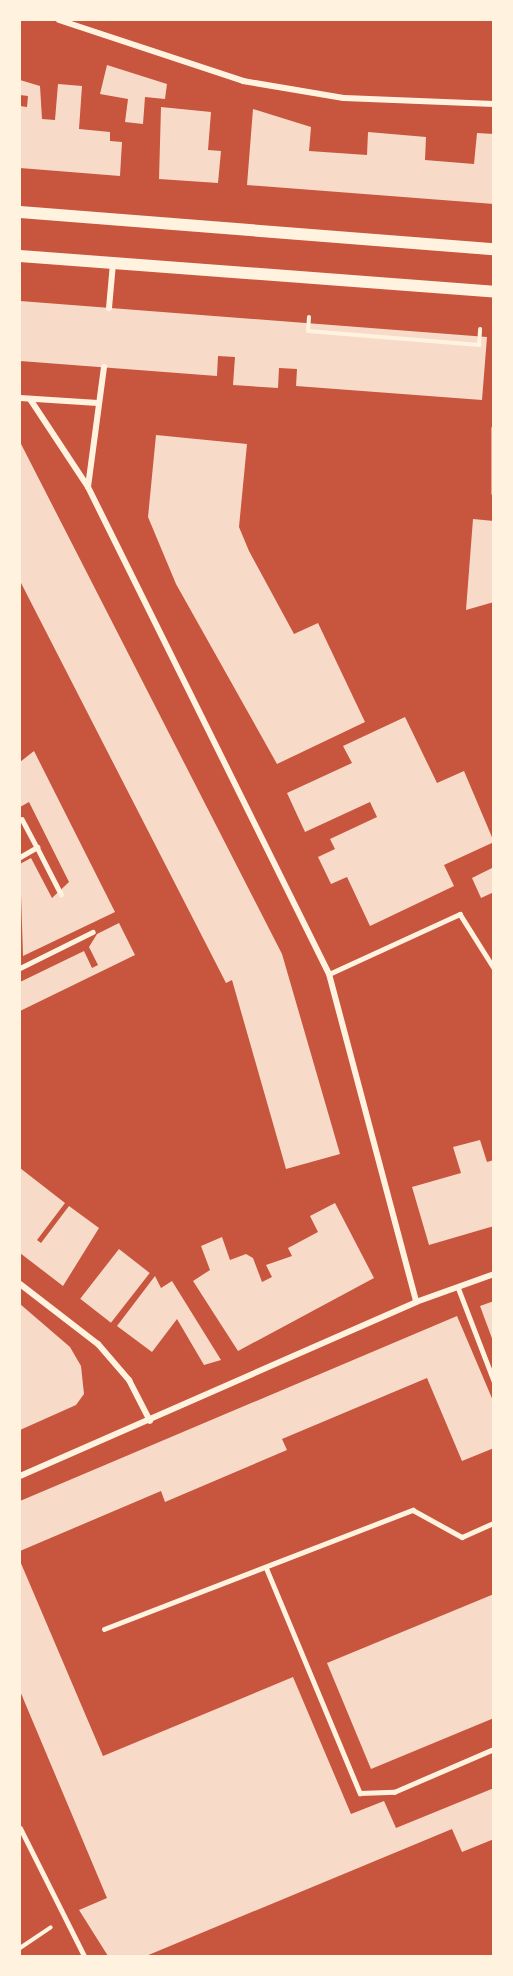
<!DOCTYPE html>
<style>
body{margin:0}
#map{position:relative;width:513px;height:1976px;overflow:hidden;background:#c8553d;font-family:Lato,sans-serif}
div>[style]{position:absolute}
.building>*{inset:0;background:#f7dbc8;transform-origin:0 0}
.path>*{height:4px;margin:-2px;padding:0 2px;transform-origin:2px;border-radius:2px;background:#fff3e0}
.service>*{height:4.5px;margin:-2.25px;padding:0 2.25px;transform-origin:2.25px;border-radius:2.25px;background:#fff3e0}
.pedestrian>*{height:5px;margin:-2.5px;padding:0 2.5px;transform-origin:2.5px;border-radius:2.5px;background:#fff3e0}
.minor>*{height:6px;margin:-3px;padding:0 3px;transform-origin:3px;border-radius:3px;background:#fff3e0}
.secondary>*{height:12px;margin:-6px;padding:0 6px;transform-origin:6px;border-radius:6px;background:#fff3e0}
span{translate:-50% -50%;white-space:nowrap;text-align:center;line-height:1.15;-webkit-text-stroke:6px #fff3e0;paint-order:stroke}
.frame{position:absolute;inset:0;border:21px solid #fff3e0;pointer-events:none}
</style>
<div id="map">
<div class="building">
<i style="clip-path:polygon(107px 65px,167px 84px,165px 99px,145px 97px,143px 124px,125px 122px,128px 99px,100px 94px)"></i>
<i style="clip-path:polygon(20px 80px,40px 86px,42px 119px,55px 120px,58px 84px,82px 86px,79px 129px,110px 132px,110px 141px,122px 142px,120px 176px,20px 168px,20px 106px,27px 107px,28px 96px,20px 95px)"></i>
<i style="clip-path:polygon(161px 107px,211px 112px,208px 150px,221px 151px,218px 183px,159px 179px)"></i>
<i style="clip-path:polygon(253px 109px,311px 127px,309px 151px,367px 155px,368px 132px,426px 137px,425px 160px,474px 164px,477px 133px,494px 134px,494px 204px,247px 185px)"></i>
<i style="clip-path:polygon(20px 301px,487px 337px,482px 400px,296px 386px,297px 369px,279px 368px,278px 388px,233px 385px,235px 357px,218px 356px,217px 376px,20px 361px)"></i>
<i style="clip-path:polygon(156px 435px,247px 444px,239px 527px,249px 551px,294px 634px,318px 623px,365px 722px,277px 764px,176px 584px,148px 517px)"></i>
<i style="clip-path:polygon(20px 442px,282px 954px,340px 1154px,286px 1169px,232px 980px,226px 983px,20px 581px)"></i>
<i style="clip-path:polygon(473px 519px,494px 521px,494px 602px,466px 610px)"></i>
<i style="clip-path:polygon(405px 717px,437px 783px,464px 771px,494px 842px,444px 865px,454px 886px,370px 926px,347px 877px,331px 884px,318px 857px,335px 849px,330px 839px,377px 817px,370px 802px,305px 832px,287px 793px,352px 763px,343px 746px)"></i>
<i style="clip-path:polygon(34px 751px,115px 912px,23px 956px,20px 864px,31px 858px,52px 898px,69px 882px,29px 802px,20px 807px,20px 762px)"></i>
<i style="clip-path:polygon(494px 867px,494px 892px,481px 898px,472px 878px)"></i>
<i style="clip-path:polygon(119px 923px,135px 955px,20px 1011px,20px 982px,84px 951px,92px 968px,98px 965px,89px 947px,97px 934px)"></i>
<i style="clip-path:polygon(480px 1140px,487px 1162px,494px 1160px,494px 1226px,429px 1245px,412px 1187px,461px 1173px,453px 1147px)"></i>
<i style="clip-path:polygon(20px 1168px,65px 1203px,37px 1240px,41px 1243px,69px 1206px,99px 1228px,63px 1286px,20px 1253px)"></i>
<i style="clip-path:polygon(335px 1203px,374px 1278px,238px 1351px,193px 1281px,210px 1270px,201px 1246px,222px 1237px,230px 1260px,246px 1254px,253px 1258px,262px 1282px,272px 1277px,266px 1265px,292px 1256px,288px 1248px,318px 1232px,310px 1216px)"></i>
<i style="left:119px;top:1249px;width:39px;height:63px;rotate:38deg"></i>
<i style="clip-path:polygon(155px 1276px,161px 1288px,172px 1281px,221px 1360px,204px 1365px,177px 1319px,152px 1352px,117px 1326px)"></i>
<i style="clip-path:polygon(494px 1301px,494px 1341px,493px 1341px,480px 1306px)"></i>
<i style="clip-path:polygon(20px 1304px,70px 1347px,81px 1366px,84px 1394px,76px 1405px,20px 1430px)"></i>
<i style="clip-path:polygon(457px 1316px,494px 1403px,494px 1448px,462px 1461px,427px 1378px,282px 1439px,287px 1450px,165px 1502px,161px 1491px,20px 1551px,20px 1501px)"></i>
<i style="clip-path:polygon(20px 1561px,103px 1756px,293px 1677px,351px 1814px,384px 1801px,396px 1828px,494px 1788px,494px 1839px,462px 1852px,452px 1829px,146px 1956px,108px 1956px,79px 1910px,107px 1898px,20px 1691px)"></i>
<i style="clip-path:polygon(494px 1594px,494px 1718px,371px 1769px,327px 1663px)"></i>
</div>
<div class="path">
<i style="left:309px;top:317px;width:14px;rotate:94deg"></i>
<i style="left:308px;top:331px;width:172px;rotate:4.7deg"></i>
<i style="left:479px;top:345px;width:16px;rotate:-86deg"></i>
<i style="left:20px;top:1948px;width:37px;rotate:-34deg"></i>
</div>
<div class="service">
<i style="left:494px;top:428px;width:65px;rotate:90deg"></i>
<i style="left:22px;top:819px;width:32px;rotate:62deg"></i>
<i style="left:20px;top:857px;width:20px;rotate:-30deg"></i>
<i style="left:37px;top:847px;width:53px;rotate:62.9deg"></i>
<i style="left:20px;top:968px;width:81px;rotate:-26.3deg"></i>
<i style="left:329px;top:974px;width:144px;rotate:-24.6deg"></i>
<i style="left:460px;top:914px;width:64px;rotate:57.8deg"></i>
<i style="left:458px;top:1287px;width:101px;rotate:69deg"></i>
<i style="left:266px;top:1567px;width:245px;rotate:67.4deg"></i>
<i style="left:360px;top:1793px;width:34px;rotate:-2deg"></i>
<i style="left:394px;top:1792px;width:109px;rotate:-23.3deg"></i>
<i style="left:104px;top:1629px;width:331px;rotate:-21.1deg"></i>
<i style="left:413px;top:1510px;width:56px;rotate:28.9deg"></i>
<i style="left:462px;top:1537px;width:35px;rotate:-24deg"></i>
</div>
<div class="pedestrian">
<i style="left:20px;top:1828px;width:143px;rotate:63.4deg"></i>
</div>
<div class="minor">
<i style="left:59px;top:20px;width:194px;rotate:18.3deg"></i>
<i style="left:243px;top:81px;width:102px;rotate:9.6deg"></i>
<i style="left:344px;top:98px;width:150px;rotate:2.3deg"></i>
<i style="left:109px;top:308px;width:45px;rotate:-84.9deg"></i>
<i style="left:104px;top:367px;width:121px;rotate:97.6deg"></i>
<i style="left:88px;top:487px;width:543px;rotate:63.67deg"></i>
<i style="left:329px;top:974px;width:339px;rotate:75.1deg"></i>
<i style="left:20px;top:398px;width:78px;rotate:3.7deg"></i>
<i style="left:30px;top:399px;width:105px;rotate:56.6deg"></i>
<i style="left:20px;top:1284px;width:98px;rotate:37.6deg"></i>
<i style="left:98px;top:1344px;width:48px;rotate:49.3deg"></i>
<i style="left:129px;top:1380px;width:46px;rotate:62.9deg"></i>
<i style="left:20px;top:1476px;width:433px;rotate:-23.7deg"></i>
<i style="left:416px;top:1302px;width:83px;rotate:-19.7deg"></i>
</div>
<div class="secondary">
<i style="left:20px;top:212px;width:475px;rotate:4.5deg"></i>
<i style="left:20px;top:256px;width:475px;rotate:4.3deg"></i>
</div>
<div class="frame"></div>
</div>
